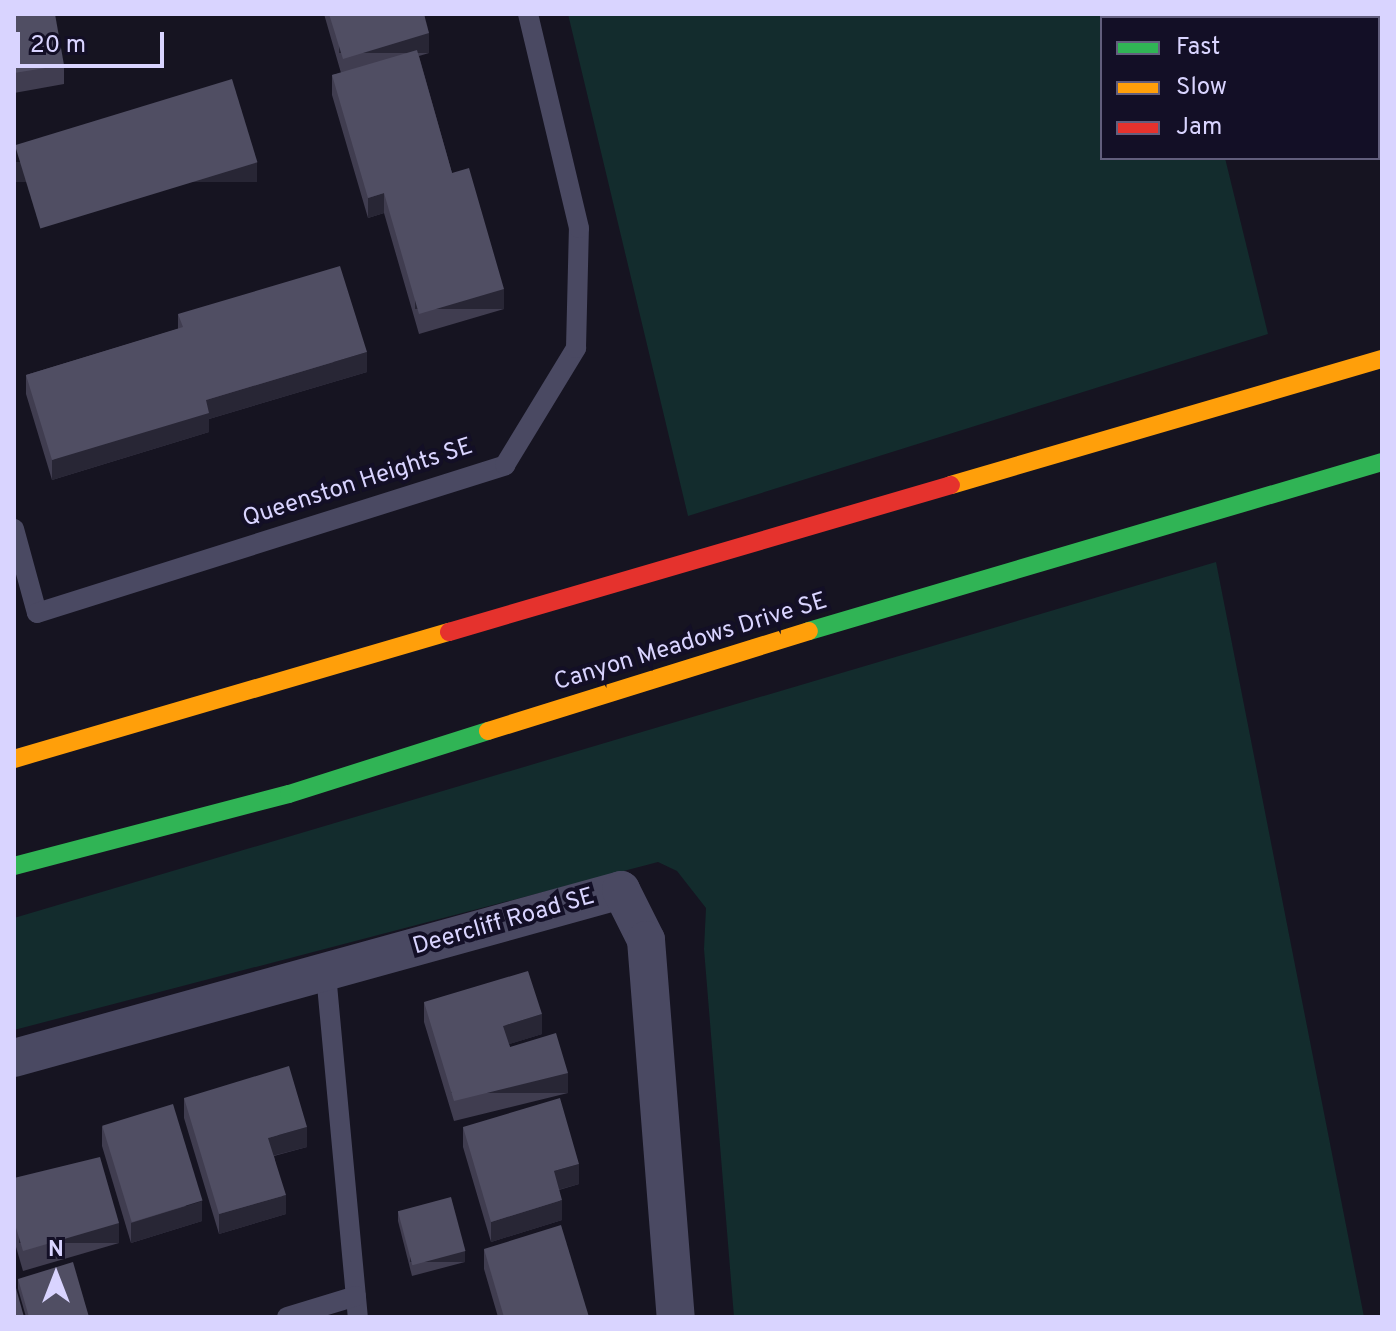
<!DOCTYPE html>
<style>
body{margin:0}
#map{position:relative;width:1396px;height:1331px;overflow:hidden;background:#161421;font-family:Overpass,sans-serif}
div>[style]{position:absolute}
.green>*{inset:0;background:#132c2d}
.lane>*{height:20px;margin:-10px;padding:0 10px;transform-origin:10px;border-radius:10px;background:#4a4962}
.street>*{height:38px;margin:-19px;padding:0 19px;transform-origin:19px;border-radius:19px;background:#4a4962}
.fast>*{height:18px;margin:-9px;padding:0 9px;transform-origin:9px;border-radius:9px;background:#30b455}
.slow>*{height:18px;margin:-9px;padding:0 9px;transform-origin:9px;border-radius:9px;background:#ff9f0a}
.jam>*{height:18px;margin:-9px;padding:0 9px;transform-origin:9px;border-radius:9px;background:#e5322d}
.wall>*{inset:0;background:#403d50}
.shaded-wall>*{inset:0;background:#282635;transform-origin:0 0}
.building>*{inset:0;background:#504e63;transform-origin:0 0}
span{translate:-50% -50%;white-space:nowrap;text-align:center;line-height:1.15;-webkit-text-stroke:8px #130f26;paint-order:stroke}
.street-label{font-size:24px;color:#d9d4ff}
.frame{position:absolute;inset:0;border:16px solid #d9d4ff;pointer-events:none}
.legend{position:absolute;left:1100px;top:16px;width:280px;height:144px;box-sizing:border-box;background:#130f26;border:2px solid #625e7d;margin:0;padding:10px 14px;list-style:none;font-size:24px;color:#d9d4ff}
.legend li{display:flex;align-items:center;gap:16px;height:40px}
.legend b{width:40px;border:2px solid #625e7d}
.north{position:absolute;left:16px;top:1235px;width:80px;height:80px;-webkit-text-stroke:6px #130f26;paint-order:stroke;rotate:0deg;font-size:22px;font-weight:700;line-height:32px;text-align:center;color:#d9d4ff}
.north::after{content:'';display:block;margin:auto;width:28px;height:36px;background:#d9d4ff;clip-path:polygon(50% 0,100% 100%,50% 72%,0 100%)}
.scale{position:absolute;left:16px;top:32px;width:148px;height:36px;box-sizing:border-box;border:4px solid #d9d4ff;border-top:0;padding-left:10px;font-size:24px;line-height:28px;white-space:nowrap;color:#d9d4ff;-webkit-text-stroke:6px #130f26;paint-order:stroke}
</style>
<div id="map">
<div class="green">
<i style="clip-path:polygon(568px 14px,1202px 14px,1102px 18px,1102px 158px,1225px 158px,1268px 334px,688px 516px)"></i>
<i style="clip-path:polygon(1216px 562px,1364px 1317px,734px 1317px,704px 949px,706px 908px,677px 871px,658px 862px,14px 1030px,14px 918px)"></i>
</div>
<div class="lane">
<i style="left:14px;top:529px;width:87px;rotate:74.7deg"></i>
<i style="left:37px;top:613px;width:491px;rotate:-17.5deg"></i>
<i style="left:505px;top:465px;width:137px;rotate:-58.7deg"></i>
<i style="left:576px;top:348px;width:120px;rotate:-88.6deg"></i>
<i style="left:579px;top:228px;width:220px;rotate:-103.4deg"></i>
<i style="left:326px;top:974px;width:344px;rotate:84.7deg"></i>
<i style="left:287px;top:1317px;width:72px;rotate:-16.9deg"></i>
</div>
<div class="street">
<i style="left:14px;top:1058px;width:630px;rotate:-15.47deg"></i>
<i style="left:621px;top:890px;width:56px;rotate:63.4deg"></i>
<i style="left:646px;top:940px;width:378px;rotate:85.5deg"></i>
</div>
<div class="fast">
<i style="left:809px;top:631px;width:597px;rotate:-16.43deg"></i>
<i style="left:14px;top:866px;width:284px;rotate:-14.7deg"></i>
<i style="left:289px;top:794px;width:209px;rotate:-17.6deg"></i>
</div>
<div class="slow">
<i style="left:951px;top:485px;width:449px;rotate:-16.3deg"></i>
<i style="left:488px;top:731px;width:336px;rotate:-17.3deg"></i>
<i style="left:14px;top:759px;width:453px;rotate:-16.3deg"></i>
</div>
<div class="jam">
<i style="left:449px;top:632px;width:523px;rotate:-16.32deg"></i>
</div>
<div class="wall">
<i style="clip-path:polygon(14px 14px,64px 65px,64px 84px,14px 93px)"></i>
<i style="clip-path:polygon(324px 14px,424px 14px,429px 53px,419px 56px,452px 173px,504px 309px,419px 334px,384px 213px,368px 218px,332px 95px,332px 75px,341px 73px)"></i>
<i style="clip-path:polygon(178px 314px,367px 372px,209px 419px,209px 432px,52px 480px,26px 394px,26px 375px,178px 329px)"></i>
<i style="clip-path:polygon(424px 1002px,542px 1034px,509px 1044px,510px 1047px,568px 1093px,454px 1121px,424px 1022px)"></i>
<i style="clip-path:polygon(184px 1098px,307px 1147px,274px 1156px,286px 1214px,219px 1234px,184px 1118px)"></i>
<i style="clip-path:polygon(102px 1126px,202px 1221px,131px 1243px,102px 1146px)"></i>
<i style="clip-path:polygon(463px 1127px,579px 1184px,559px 1190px,562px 1220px,491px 1242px,463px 1147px)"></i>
<i style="clip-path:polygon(14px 1178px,119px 1243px,23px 1271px,14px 1240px)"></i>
<i style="clip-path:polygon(398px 1211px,465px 1262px,412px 1276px,398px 1221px)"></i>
<i style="clip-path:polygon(484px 1249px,589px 1317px,498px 1317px,484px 1269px)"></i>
<i style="clip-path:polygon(18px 1279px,89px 1317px,26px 1317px,18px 1289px)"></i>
</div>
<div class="shaded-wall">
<i style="left:429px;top:33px;width:20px;height:90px;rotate:90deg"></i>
<i style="left:257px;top:162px;width:20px;height:253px;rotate:90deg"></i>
<i style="clip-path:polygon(384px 193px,384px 213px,368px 218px,368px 198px)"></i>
<i style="left:504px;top:289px;width:20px;height:89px;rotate:90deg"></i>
<i style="clip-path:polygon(367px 352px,367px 372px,209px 419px,209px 432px,52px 480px,52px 460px,206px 400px)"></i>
<i style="clip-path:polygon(542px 1014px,542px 1034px,503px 1046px,503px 1026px)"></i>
<i style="left:568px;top:1073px;width:20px;height:117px;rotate:90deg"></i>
<i style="clip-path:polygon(307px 1127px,307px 1147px,268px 1157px,268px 1138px)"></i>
<i style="clip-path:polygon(579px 1164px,579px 1184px,554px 1191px,554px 1171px)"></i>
<i style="clip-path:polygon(286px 1195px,286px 1214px,219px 1234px,219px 1214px)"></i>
<i style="clip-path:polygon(562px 1200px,562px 1220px,491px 1242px,491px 1222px)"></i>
<i style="clip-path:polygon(202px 1201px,202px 1221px,131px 1243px,131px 1223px)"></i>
<i style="left:119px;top:1223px;width:20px;height:100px;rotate:90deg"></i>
<i style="left:465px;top:1251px;width:11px;height:55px;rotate:90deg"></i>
</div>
<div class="building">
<i style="clip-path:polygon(14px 14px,55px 14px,64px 65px,14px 73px)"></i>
<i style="clip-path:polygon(329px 14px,424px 14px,429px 33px,343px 59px)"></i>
<i style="clip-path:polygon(417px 50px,452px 173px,469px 168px,504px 289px,419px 314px,384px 193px,368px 198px,332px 75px)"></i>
<i style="left:232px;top:79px;width:87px;height:227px;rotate:73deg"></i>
<i style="clip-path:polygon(340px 266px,367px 352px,206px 400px,209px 413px,52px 460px,26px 375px,183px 327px,178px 314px)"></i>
<i style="clip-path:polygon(528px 971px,542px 1014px,503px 1026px,510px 1047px,556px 1033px,568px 1073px,454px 1101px,424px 1002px)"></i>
<i style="clip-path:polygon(289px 1066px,307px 1127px,268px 1138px,286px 1195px,219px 1214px,184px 1098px)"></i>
<i style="clip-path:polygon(560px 1098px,579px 1164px,554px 1171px,562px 1200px,491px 1222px,463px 1127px)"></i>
<i style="left:173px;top:1104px;width:101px;height:74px;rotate:73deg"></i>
<i style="clip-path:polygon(100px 1157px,119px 1223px,23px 1251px,14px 1221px,14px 1178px)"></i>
<i style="left:451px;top:1197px;width:56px;height:55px;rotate:75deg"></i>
<i style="clip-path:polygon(561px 1225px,589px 1317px,504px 1317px,484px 1249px)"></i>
<i style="clip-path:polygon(73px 1262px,89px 1317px,29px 1317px,18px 1279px)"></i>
<i style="clip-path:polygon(14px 1281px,24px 1317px,14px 1317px)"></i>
</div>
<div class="street-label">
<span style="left:358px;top:484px;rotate:-18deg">Queenston Heights SE</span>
<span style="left:691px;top:643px;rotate:-17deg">Canyon Meadows Drive SE</span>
<span style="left:504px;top:923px;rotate:-16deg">Deercliff Road SE</span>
</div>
<div class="frame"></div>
<ul class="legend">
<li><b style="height:10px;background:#30b455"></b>Fast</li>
<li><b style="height:10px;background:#ff9f0a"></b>Slow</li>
<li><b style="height:10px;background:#e5322d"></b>Jam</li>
</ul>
<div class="north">N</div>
<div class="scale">20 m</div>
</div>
